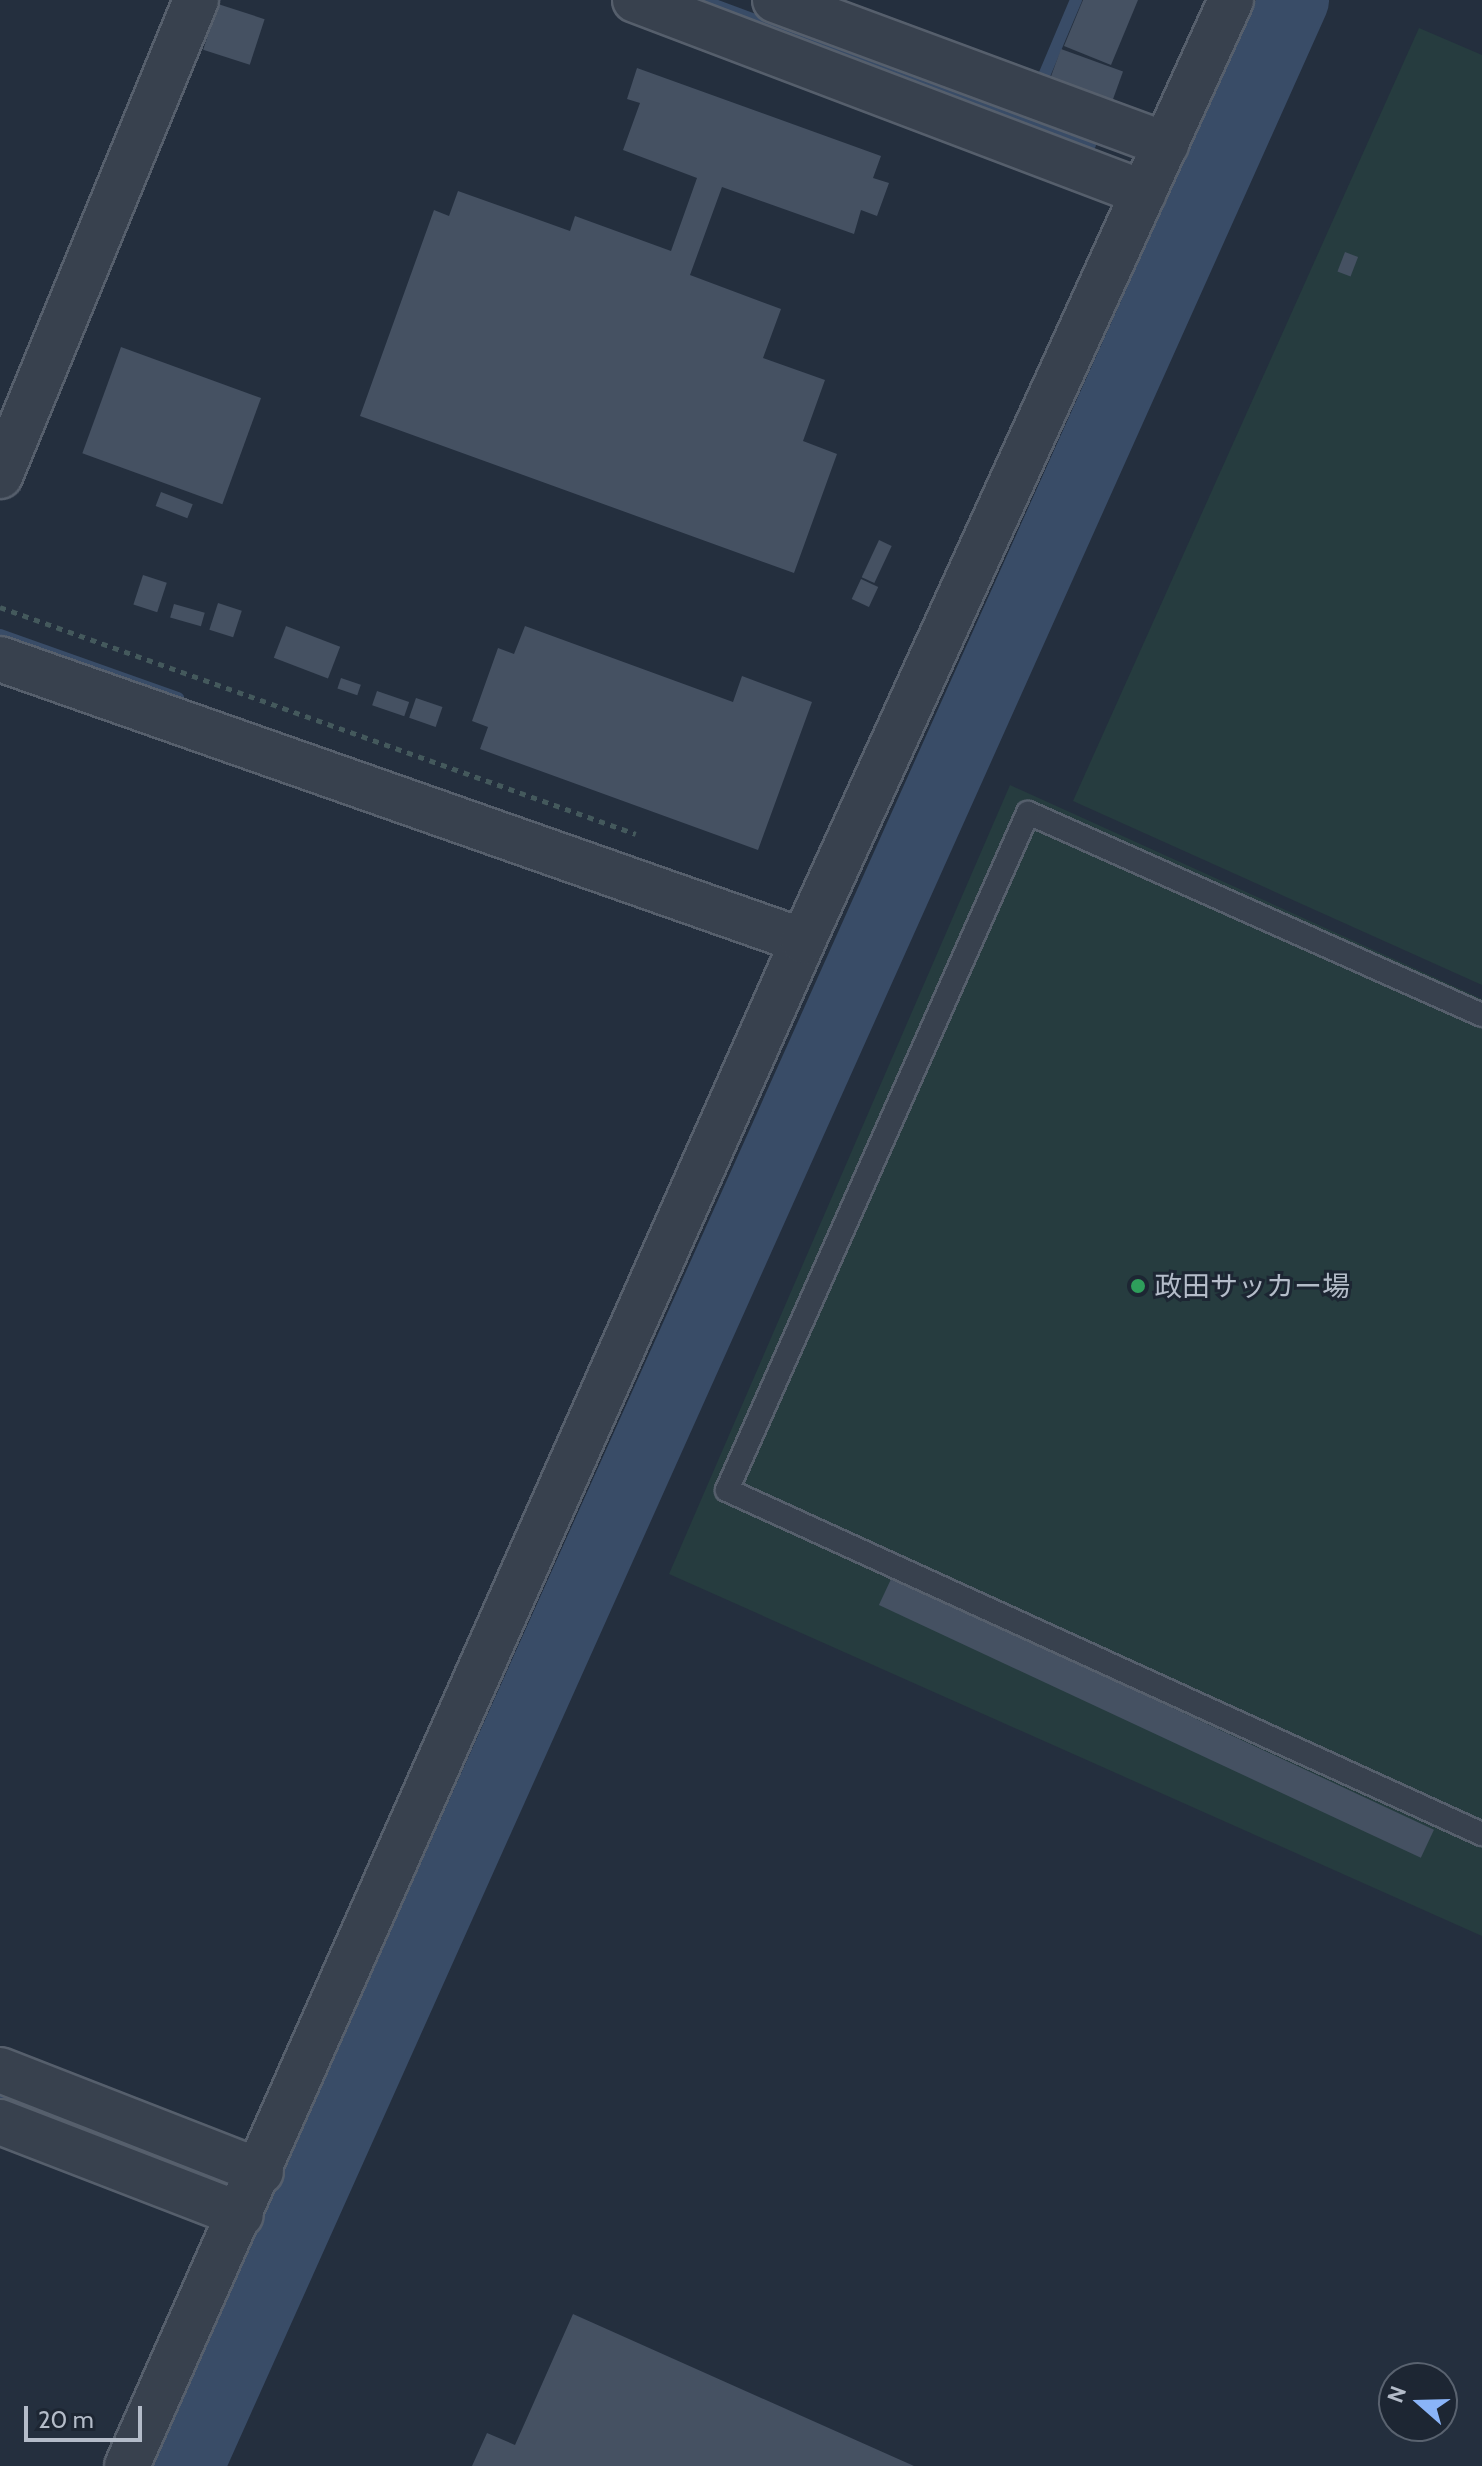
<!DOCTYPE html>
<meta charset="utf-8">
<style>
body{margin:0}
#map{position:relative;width:1482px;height:2466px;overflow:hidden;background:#242f3e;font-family:Cabin,"Noto Sans JP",sans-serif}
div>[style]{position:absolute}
.green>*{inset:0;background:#263c3f}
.stream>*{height:12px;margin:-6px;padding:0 6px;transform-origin:6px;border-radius:6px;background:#394c67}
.river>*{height:70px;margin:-35px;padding:0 35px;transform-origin:35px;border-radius:35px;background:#394c67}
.building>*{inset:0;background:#455162;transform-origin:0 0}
.path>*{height:5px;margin-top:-2.5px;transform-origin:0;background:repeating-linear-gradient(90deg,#44595c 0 6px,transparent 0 12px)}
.roads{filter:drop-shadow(2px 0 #565f6c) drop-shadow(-2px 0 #565f6c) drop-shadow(0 2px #565f6c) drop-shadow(0 -2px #565f6c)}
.service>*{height:22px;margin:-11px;padding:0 11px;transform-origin:11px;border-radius:11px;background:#38414e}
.minor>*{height:44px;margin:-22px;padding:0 22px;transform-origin:22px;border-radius:22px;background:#38414e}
.tertiary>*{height:44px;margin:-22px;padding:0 22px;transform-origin:22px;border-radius:22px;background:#38414e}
.dots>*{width:22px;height:22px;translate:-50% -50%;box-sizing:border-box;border:4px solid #1d2633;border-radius:50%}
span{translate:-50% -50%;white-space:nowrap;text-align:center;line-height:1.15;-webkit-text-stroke:6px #1d2633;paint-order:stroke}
.poi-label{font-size:28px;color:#b4bcc9}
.left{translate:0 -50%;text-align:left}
.north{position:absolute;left:1378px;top:2362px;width:80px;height:80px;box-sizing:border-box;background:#1d2633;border:2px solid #59626f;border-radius:50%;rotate:290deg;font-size:22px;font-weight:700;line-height:32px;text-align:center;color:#b4bcc9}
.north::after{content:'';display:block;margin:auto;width:28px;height:36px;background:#8ab4f8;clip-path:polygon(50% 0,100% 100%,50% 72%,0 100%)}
.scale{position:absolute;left:24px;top:2406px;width:118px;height:36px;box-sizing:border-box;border:4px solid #b4bcc9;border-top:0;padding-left:10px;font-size:24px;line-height:28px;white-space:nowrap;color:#b4bcc9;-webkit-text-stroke:6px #1d2633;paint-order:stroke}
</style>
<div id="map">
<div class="green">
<i style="clip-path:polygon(1419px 28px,1482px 55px,1482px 985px,1073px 801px)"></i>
<i style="clip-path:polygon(1010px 785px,1482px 999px,1482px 1936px,669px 1574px)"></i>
</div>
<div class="stream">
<i style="left:701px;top:0;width:415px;rotate:20.4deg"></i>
<i style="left:1043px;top:78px;width:85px;rotate:-67.1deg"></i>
<i style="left:1190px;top:183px;width:20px;rotate:24deg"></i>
<i style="left:0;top:635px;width:189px;rotate:19.5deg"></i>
<i style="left:853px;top:935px;width:22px;rotate:18deg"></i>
<i style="left:0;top:2095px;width:199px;rotate:21.3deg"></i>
<i style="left:284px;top:2205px;width:21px;rotate:23deg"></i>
</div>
<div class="river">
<i style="left:189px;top:2466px;width:2702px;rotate:-65.86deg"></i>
</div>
<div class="building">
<i style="clip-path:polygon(1083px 0,1138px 0,1111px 65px,1064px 46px)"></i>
<i style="left:218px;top:4px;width:49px;height:48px;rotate:18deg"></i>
<i style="left:1061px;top:49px;width:66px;height:36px;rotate:20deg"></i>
<i style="clip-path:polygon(637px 68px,881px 156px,873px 178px,889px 183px,877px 216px,861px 210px,854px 234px,722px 187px,690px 275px,781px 309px,763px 358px,825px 380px,803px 441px,837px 454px,794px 573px,360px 416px,434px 210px,449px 216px,458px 191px,570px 231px,575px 216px,671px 251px,697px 178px,623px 150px,640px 103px,627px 99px)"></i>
<i style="left:1345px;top:252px;width:14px;height:21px;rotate:21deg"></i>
<i style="left:121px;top:347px;width:149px;height:113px;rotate:20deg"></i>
<i style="left:161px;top:492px;width:34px;height:15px;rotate:21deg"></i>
<i style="left:879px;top:540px;width:14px;height:41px;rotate:25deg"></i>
<i style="left:143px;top:575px;width:25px;height:31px;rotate:18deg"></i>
<i style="left:861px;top:579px;width:19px;height:22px;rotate:25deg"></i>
<i style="left:218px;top:603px;width:25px;height:28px;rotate:18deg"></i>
<i style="left:174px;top:604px;width:32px;height:14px;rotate:16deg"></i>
<i style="left:286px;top:626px;width:58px;height:34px;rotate:21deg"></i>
<i style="clip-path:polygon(525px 626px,733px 702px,742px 676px,812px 702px,758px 850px,480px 749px,488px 727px,472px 721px,498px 648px,514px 654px)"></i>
<i style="left:341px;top:678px;width:21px;height:11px;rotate:19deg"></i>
<i style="left:377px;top:691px;width:34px;height:15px;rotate:19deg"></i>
<i style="left:416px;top:698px;width:28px;height:21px;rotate:19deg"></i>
<i style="left:892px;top:1577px;width:598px;height:31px;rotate:25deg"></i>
<i style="clip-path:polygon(573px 2314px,914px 2466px,472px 2466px,487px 2433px,515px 2445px)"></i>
</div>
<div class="path">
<i style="left:0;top:607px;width:675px;rotate:19.64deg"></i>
</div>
<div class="roads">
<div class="service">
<i style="left:1482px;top:1015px;width:497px;rotate:-156deg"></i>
<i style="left:1028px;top:813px;width:741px;rotate:113.97deg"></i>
<i style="left:727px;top:1490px;width:830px;rotate:24.5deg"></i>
</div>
<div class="minor">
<i style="left:635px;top:0;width:544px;rotate:20.77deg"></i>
<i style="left:775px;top:0;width:417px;rotate:20.3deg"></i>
<i style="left:0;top:476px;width:515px;rotate:-67.62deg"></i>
<i style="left:0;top:659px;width:851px;rotate:19.35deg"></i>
<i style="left:0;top:2070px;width:280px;rotate:21.3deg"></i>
<i style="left:0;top:2122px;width:258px;rotate:21.1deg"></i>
</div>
<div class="tertiary">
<i style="left:127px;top:2466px;width:1668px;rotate:-66.09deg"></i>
<i style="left:803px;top:941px;width:1034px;rotate:-65.54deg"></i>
</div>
</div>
<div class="dots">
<i style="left:1138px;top:1286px;background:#2e9e5b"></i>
</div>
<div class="poi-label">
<span class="left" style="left:1154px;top:1286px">政田サッカー場</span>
</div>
<div class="north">N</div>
<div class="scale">20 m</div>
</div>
